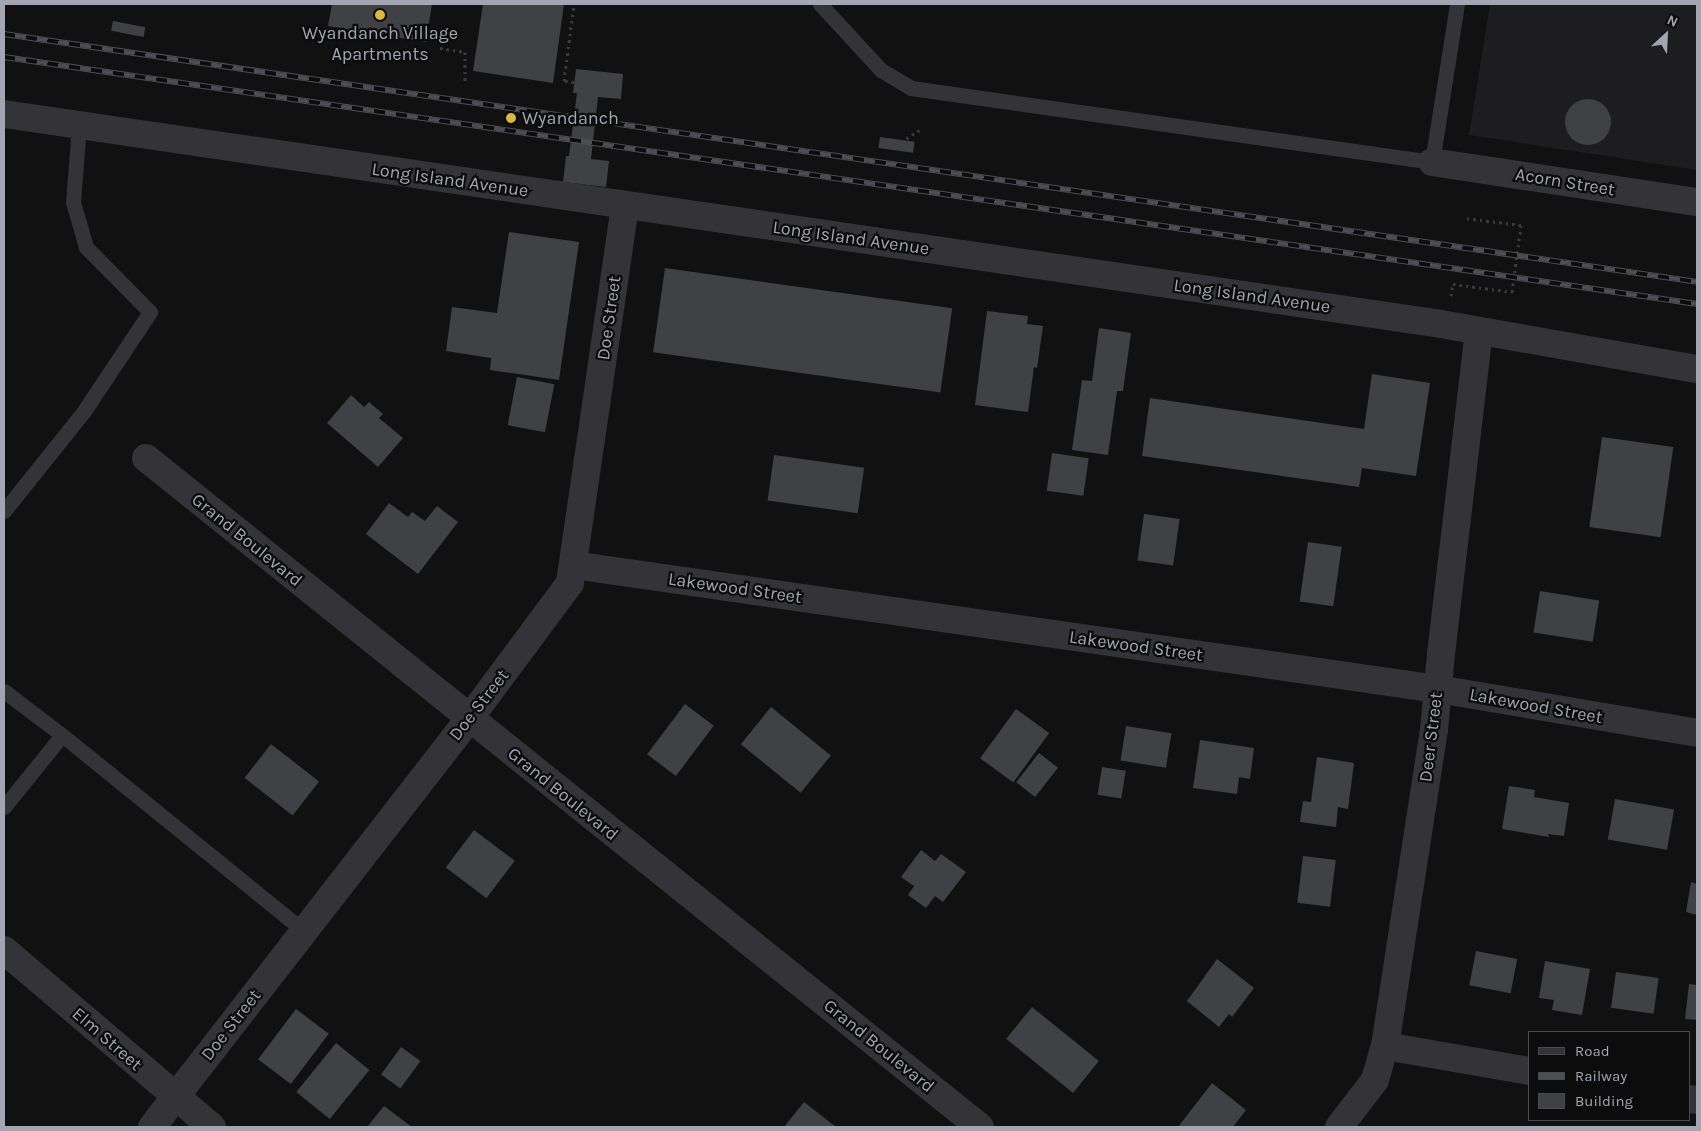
<!DOCTYPE html>
<style>
body{margin:0}
#map{position:relative;width:1701px;height:1131px;overflow:hidden;background:#111112;font-family:Karla,sans-serif}
div>[style]{position:absolute}
.built>*{inset:0;background:#1d1d1f}
.building>*{inset:0;background:#404145;transform-origin:0 0}
.round{border-radius:50%}
.path>*{height:3px;margin-top:-1.5px;transform-origin:0;background:repeating-linear-gradient(90deg,#3a3b3f 0 2.5px,transparent 0 6.5px)}
.service>*{height:15px;margin:-7.5px;padding:0 7.5px;transform-origin:7.5px;border-radius:7.5px;background:#343438}
.minor>*{height:28px;margin:-14px;padding:0 14px;transform-origin:14px;border-radius:14px;background:#343438}
.tertiary>*{height:28px;margin:-14px;padding:0 14px;transform-origin:14px;border-radius:14px;background:#343438}
.rail>*{height:5.5px;margin-top:-2.75px;transform-origin:0;background:repeating-linear-gradient(90deg,#0c0c0d 0 11px,#4d4e53 0 22px);box-sizing:border-box;border-block:1px solid #4d4e53}
.dots>*{width:14px;height:14px;translate:-50% -50%;box-sizing:border-box;border:2px solid #0c0c0d;border-radius:50%}
span{translate:-50% -50%;white-space:nowrap;text-align:center;line-height:1.15;-webkit-text-stroke:4.5px #0c0c0d;paint-order:stroke}
.poi-label{font-size:18px;color:#a3a6b1}
.left{translate:0 -50%;text-align:left}
.street-label{font-size:18px;color:#a3a6b1}
.frame{position:absolute;inset:0;border:5px solid #a3a6b1;pointer-events:none}
.legend{position:absolute;left:1528px;top:1031px;width:162px;height:90px;box-sizing:border-box;background:#0c0c0d;border:1px solid #484a4f;margin:0;padding:6px 9px;list-style:none;font-size:15px;color:#a3a6b1}
.legend li{display:flex;align-items:center;gap:10px;height:25px}
.legend b{width:25px;border:1px solid #484a4f}
.north{position:absolute;left:1641px;top:10px;width:50px;height:50px;-webkit-text-stroke:4px #0c0c0d;paint-order:stroke;rotate:25deg;font-size:14px;font-weight:700;line-height:20px;text-align:center;color:#a3a6b1}
.north::after{content:'';display:block;margin:auto;width:18px;height:22px;background:#a3a6b1;clip-path:polygon(50% 0,100% 100%,50% 72%,0 100%)}
</style>
<div id="map">
<div class="built">
<i style="clip-path:polygon(1490px 4px,1697px 4px,1697px 170px,1469px 135px)"></i>
</div>
<div class="building">
<i style="clip-path:polygon(332px 4px,432px 4px,426px 42px,328px 26px)"></i>
<i style="clip-path:polygon(483px 4px,564px 4px,553px 83px,473px 71px)"></i>
<i style="left:113px;top:21px;width:33px;height:10px;rotate:11deg"></i>
<i style="clip-path:polygon(576px 69px,623px 74px,621px 99px,598px 97px,591px 159px,609px 161px,606px 187px,563px 182px,566px 156px,569px 156px,577px 93px,573px 93px)"></i>
<i class="round" style="left:1565px;top:99px;width:46px;height:46px"></i>
<i style="left:880px;top:137px;width:35px;height:11px;rotate:8deg"></i>
<i style="clip-path:polygon(509px 232px,579px 242px,559px 380px,490px 370px,491px 358px,446px 351px,452px 307px,497px 313px)"></i>
<i style="left:665px;top:268px;width:290px;height:85px;rotate:8deg"></i>
<i style="clip-path:polygon(987px 311px,1028px 316px,1027px 324px,1043px 326px,1037px 368px,1034px 367px,1028px 412px,975px 405px)"></i>
<i style="clip-path:polygon(1099px 328px,1131px 333px,1123px 391px,1117px 391px,1108px 455px,1072px 450px,1082px 380px,1092px 381px)"></i>
<i style="clip-path:polygon(1372px 374px,1430px 383px,1416px 476px,1362px 468px,1359px 487px,1142px 456px,1150px 398px,1364px 429px)"></i>
<i style="left:517px;top:377px;width:38px;height:49px;rotate:11deg"></i>
<i style="clip-path:polygon(351px 395px,364px 407px,369px 402px,383px 414px,379px 418px,403px 438px,378px 467px,327px 423px)"></i>
<i style="left:1602px;top:437px;width:72px;height:91px;rotate:8deg"></i>
<i style="left:1052px;top:453px;width:37px;height:38px;rotate:8deg"></i>
<i style="left:774px;top:455px;width:91px;height:46px;rotate:8deg"></i>
<i style="clip-path:polygon(389px 503px,408px 517px,412px 512px,425px 521px,437px 506px,458px 522px,418px 574px,366px 534px)"></i>
<i style="left:1144px;top:514px;width:36px;height:47px;rotate:8deg"></i>
<i style="left:1308px;top:542px;width:34px;height:60px;rotate:8deg"></i>
<i style="left:1540px;top:591px;width:60px;height:42px;rotate:9deg"></i>
<i style="left:685px;top:704px;width:36px;height:63px;rotate:37deg"></i>
<i style="left:771px;top:707px;width:77px;height:48px;rotate:39deg"></i>
<i style="left:1016px;top:709px;width:41px;height:61px;rotate:36deg"></i>
<i style="left:1126px;top:726px;width:46px;height:35px;rotate:9deg"></i>
<i style="clip-path:polygon(1200px 740px,1254px 748px,1250px 779px,1239px 777px,1237px 794px,1193px 788px)"></i>
<i style="left:271px;top:744px;width:61px;height:43px;rotate:38deg"></i>
<i style="left:1039px;top:753px;width:24px;height:37px;rotate:38deg"></i>
<i style="clip-path:polygon(1317px 757px,1354px 763px,1348px 809px,1338px 807px,1336px 827px,1300px 822px,1303px 801px,1311px 802px)"></i>
<i style="left:1102px;top:767px;width:24px;height:28px;rotate:9deg"></i>
<i style="clip-path:polygon(1509px 786px,1535px 790px,1534px 797px,1569px 803px,1564px 836px,1548px 834px,1549px 837px,1502px 829px)"></i>
<i style="left:1615px;top:799px;width:60px;height:41px;rotate:10deg"></i>
<i style="left:474px;top:830px;width:51px;height:47px;rotate:37deg"></i>
<i style="clip-path:polygon(921px 850px,935px 861px,941px 854px,966px 872px,943px 902px,935px 896px,926px 908px,908px 895px,914px 886px,901px 877px)"></i>
<i style="left:1303px;top:856px;width:33px;height:47px;rotate:7deg"></i>
<i style="clip-path:polygon(1691px 882px,1697px 884px,1697px 915px,1686px 912px)"></i>
<i style="left:1476px;top:951px;width:42px;height:35px;rotate:11deg"></i>
<i style="clip-path:polygon(1217px 959px,1254px 988px,1232px 1017px,1229px 1014px,1219px 1027px,1187px 1001px)"></i>
<i style="clip-path:polygon(1545px 961px,1590px 969px,1582px 1015px,1552px 1010px,1554px 1000px,1539px 998px)"></i>
<i style="left:1616px;top:972px;width:43px;height:36px;rotate:8deg"></i>
<i style="clip-path:polygon(1689px 984px,1697px 985px,1697px 1020px,1685px 1019px)"></i>
<i style="left:1032px;top:1007px;width:86px;height:41px;rotate:39deg"></i>
<i style="left:296px;top:1009px;width:41px;height:63px;rotate:37deg"></i>
<i style="left:336px;top:1043px;width:43px;height:63px;rotate:39deg"></i>
<i style="left:401px;top:1047px;width:24px;height:34px;rotate:36deg"></i>
<i style="clip-path:polygon(1212px 1083px,1246px 1110px,1233px 1127px,1178px 1127px)"></i>
<i style="clip-path:polygon(804px 1102px,836px 1127px,784px 1127px)"></i>
<i style="clip-path:polygon(384px 1106px,412px 1127px,367px 1127px)"></i>
</div>
<div class="path">
<i style="left:440px;top:48px;width:25px;rotate:9deg"></i>
<i style="left:465px;top:52px;width:29px;rotate:90deg"></i>
<i style="left:574px;top:82px;width:10px;rotate:-174deg"></i>
<i style="left:564px;top:81px;width:78px;rotate:-82.6deg"></i>
<i style="left:901px;top:142px;width:24px;rotate:-33deg"></i>
<i style="left:1451px;top:296px;width:12px;rotate:-81deg"></i>
<i style="left:1453px;top:284px;width:60px;rotate:7.7deg"></i>
<i style="left:1512px;top:292px;width:68px;rotate:-82.3deg"></i>
<i style="left:1521px;top:225px;width:57px;rotate:-173deg"></i>
</div>
<div class="service">
<i style="left:820px;top:4px;width:90px;rotate:47.3deg"></i>
<i style="left:881px;top:70px;width:35px;rotate:31deg"></i>
<i style="left:911px;top:88px;width:526px;rotate:8.08deg"></i>
<i style="left:1432px;top:162px;width:160px;rotate:-81deg"></i>
<i style="left:4px;top:511px;width:128px;rotate:-51.3deg"></i>
<i style="left:84px;top:411px;width:119px;rotate:-56.3deg"></i>
<i style="left:150px;top:312px;width:91px;rotate:-134.6deg"></i>
<i style="left:86px;top:247px;width:47px;rotate:-106.1deg"></i>
<i style="left:73px;top:202px;width:77px;rotate:-85.5deg"></i>
<i style="left:4px;top:691px;width:73px;rotate:37.2deg"></i>
<i style="left:62px;top:735px;width:311px;rotate:39deg"></i>
<i style="left:4px;top:807px;width:92px;rotate:-51.1deg"></i>
</div>
<div class="minor">
<i style="left:573px;top:565px;width:874px;rotate:8.16deg"></i>
<i style="left:1438px;top:689px;width:263px;rotate:9.6deg"></i>
<i style="left:4px;top:950px;width:273px;rotate:40.4deg"></i>
<i style="left:1385px;top:1046px;width:147px;rotate:9.8deg"></i>
<i style="left:1690px;top:1099px;width:7px;rotate:8deg"></i>
<i style="left:152px;top:1127px;width:517px;rotate:-52.15deg"></i>
<i style="left:1339px;top:1127px;width:59px;rotate:-52.5deg"></i>
<i style="left:1375px;top:1080px;width:35px;rotate:-74deg"></i>
<i style="left:1385px;top:1046px;width:320px;rotate:-81.2deg"></i>
<i style="left:1434px;top:730px;width:76px;rotate:-84.7deg"></i>
<i style="left:1441px;top:654px;width:324px;rotate:-83.3deg"></i>
</div>
<div class="tertiary">
<i style="left:4px;top:114px;width:1452px;rotate:8.31deg"></i>
<i style="left:1441px;top:324px;width:260px;rotate:10deg"></i>
<i style="left:1432px;top:162px;width:268px;rotate:8.6deg"></i>
<i style="left:146px;top:458px;width:1069px;rotate:38.74deg"></i>
<i style="left:469px;top:719px;width:169px;rotate:-53.4deg"></i>
<i style="left:570px;top:583px;width:382px;rotate:-81.7deg"></i>
</div>
<div class="rail">
<i style="left:4px;top:34px;width:1711px;rotate:8.33deg"></i>
<i style="left:4px;top:57px;width:1711px;rotate:8.3deg"></i>
</div>
<div class="dots">
<i style="left:380px;top:15px;background:#dab940"></i>
<i style="left:511px;top:118px;background:#dab940"></i>
</div>
<div class="poi-label">
<span style="left:380px;top:44px">Wyandanch Village<br>Apartments</span>
<span class="left" style="left:522px;top:118px">Wyandanch</span>
</div>
<div class="street-label">
<span style="left:450px;top:180px;rotate:8deg">Long Island Avenue</span>
<span style="left:1565px;top:182px;rotate:9deg">Acorn Street</span>
<span style="left:851px;top:238px;rotate:8deg">Long Island Avenue</span>
<span style="left:1252px;top:296px;rotate:8deg">Long Island Avenue</span>
<span style="left:609px;top:318px;rotate:-82deg">Doe Street</span>
<span style="left:247px;top:540px;rotate:39deg">Grand Boulevard</span>
<span style="left:735px;top:588px;rotate:8deg">Lakewood Street</span>
<span style="left:1136px;top:646px;rotate:8deg">Lakewood Street</span>
<span style="left:479px;top:705px;rotate:-52deg">Doe Street</span>
<span style="left:1536px;top:706px;rotate:10deg">Lakewood Street</span>
<span style="left:1431px;top:737px;rotate:-83deg">Deer Street</span>
<span style="left:563px;top:794px;rotate:39deg">Grand Boulevard</span>
<span style="left:231px;top:1025px;rotate:-52deg">Doe Street</span>
<span style="left:107px;top:1039px;rotate:41deg">Elm Street</span>
<span style="left:879px;top:1046px;rotate:39deg">Grand Boulevard</span>
</div>
<div class="frame"></div>
<ul class="legend">
<li><b style="height:6px;background:#343438"></b>Road</li>
<li><b style="height:6px;background:#4d4e53"></b>Railway</li>
<li><b style="height:14px;background:#404145"></b>Building</li>
</ul>
<div class="north">N</div>
</div>
